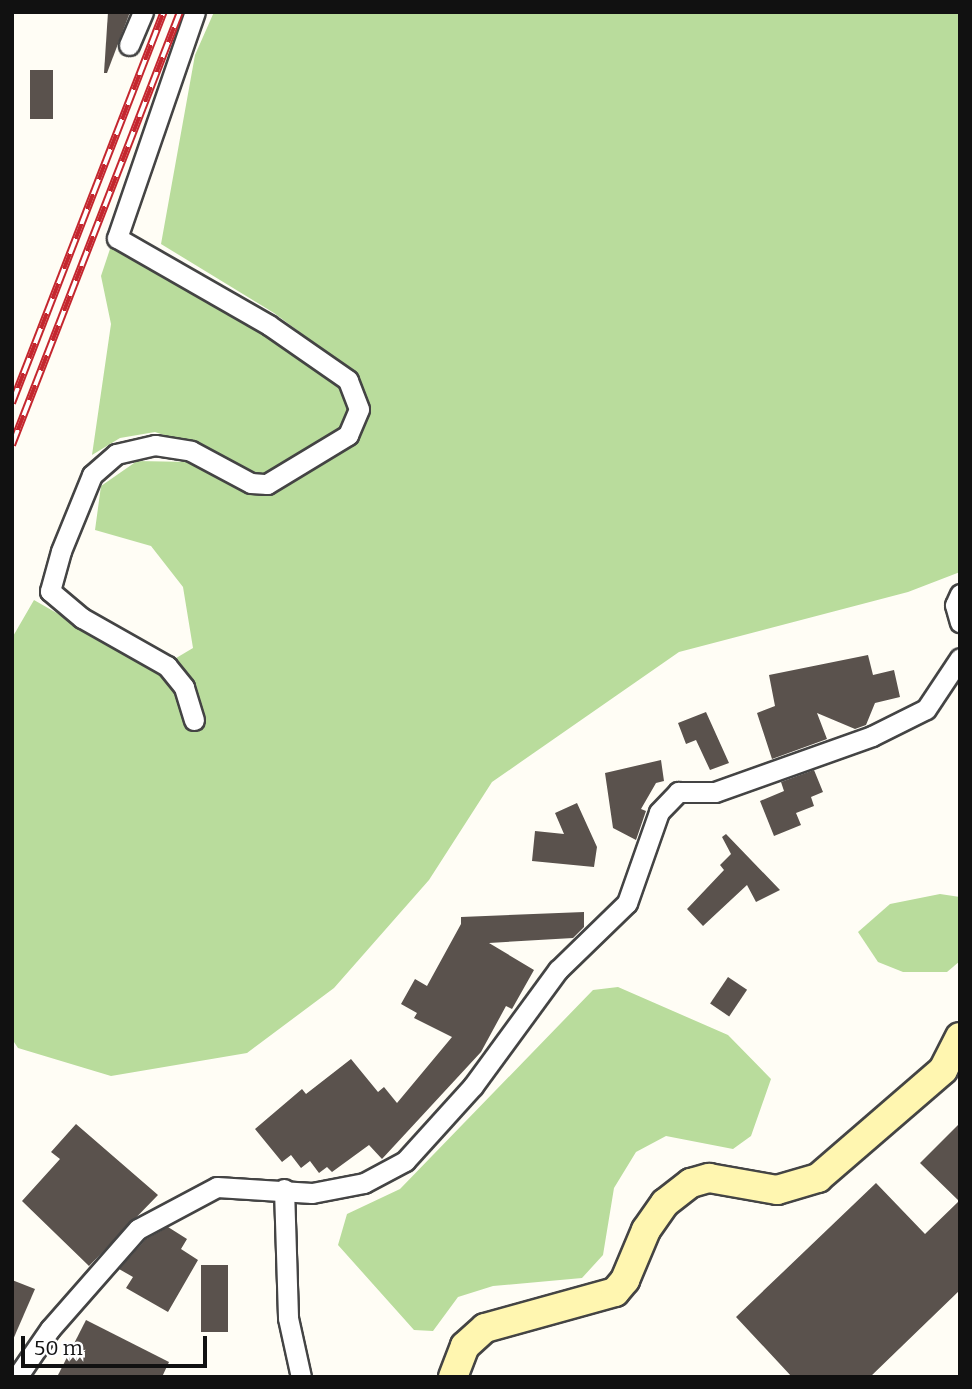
<!DOCTYPE html>
<style>
body{margin:0}
#map{position:relative;width:972px;height:1389px;overflow:hidden;background:#fffdf5;font-family:Bitter,serif}
div>[style]{position:absolute}
.forest>*{inset:0;background:#b9dc9c}
.building>*{inset:0;background:#5a524d;transform-origin:0 0}
.roads{filter:drop-shadow(2px 0 #444) drop-shadow(-2px 0 #444) drop-shadow(0 2px #444) drop-shadow(0 -2px #444)}
.street>*{height:19px;margin:-9.5px;padding:0 9.5px;transform-origin:9.5px;border-radius:9.5px;background:#fff}
.secondary>*{height:28px;margin:-14px;padding:0 14px;transform-origin:14px;border-radius:14px;background:#fff6b0}
.rail>*{height:8px;margin-top:-4px;transform-origin:0;background:repeating-linear-gradient(90deg,#fff 0 16px,#c4262e 0 32px);box-sizing:border-box;border-block:2px solid #c4262e}
span{translate:-50% -50%;white-space:nowrap;text-align:center;line-height:1.15;-webkit-text-stroke:7px #fff;paint-order:stroke}
.frame{position:absolute;inset:0;border:14px solid #111;pointer-events:none}
.scale{position:absolute;left:21px;top:1336px;width:186px;height:32px;box-sizing:border-box;border:4px solid #111;border-top:0;padding-left:9px;font-size:21px;line-height:24px;white-space:nowrap;color:#111;-webkit-text-stroke:5px #fff;paint-order:stroke}
</style>
<div id="map">
<div class="forest">
<i style="clip-path:polygon(214px 12px,960px 12px,960px 572px,908px 592px,679px 652px,492px 782px,429px 880px,334px 988px,247px 1053px,111px 1076px,18px 1048px,12px 1039px,12px 638px,34px 600px,156px 670px,193px 648px,183px 587px,151px 546px,95px 530px,101px 486px,137px 461px,190px 462px,240px 487px,268px 493px,355px 441px,362px 408px,351px 370px,274px 313px,161px 244px,195px 55px)"></i>
<i style="clip-path:polygon(111px 246px,260px 327px,342px 386px,351px 409px,342px 428px,268px 474px,253px 475px,196px 446px,155px 432px,120px 438px,92px 455px,111px 324px,101px 276px)"></i>
<i style="clip-path:polygon(940px 894px,960px 897px,960px 961px,947px 972px,903px 972px,878px 962px,858px 932px,890px 904px)"></i>
<i style="clip-path:polygon(618px 987px,728px 1035px,771px 1079px,751px 1136px,733px 1149px,666px 1136px,636px 1152px,614px 1188px,603px 1255px,582px 1278px,493px 1286px,458px 1297px,433px 1331px,414px 1330px,338px 1245px,347px 1214px,400px 1189px,593px 990px)"></i>
</div>
<div class="building">
<i style="clip-path:polygon(108px 12px,130px 12px,107px 73px,104px 73px)"></i>
<i style="left:30px;top:70px;width:23px;height:49px"></i>
<i style="clip-path:polygon(868px 655px,873px 675px,894px 670px,900px 697px,875px 703px,866px 725px,855px 729px,817px 713px,827px 739px,772px 759px,757px 713px,775px 706px,769px 675px)"></i>
<i style="clip-path:polygon(706px 712px,729px 763px,710px 770px,696px 740px,686px 744px,678px 723px)"></i>
<i style="clip-path:polygon(661px 760px,664px 781px,656px 783px,641px 809px,646px 811px,636px 840px,613px 828px,605px 773px)"></i>
<i style="clip-path:polygon(814px 770px,823px 792px,811px 797px,814px 806px,796px 813px,801px 825px,774px 836px,760px 801px,784px 791px,781px 782px)"></i>
<i style="clip-path:polygon(577px 803px,597px 847px,594px 867px,532px 861px,535px 831px,564px 834px,555px 813px)"></i>
<i style="clip-path:polygon(726px 834px,780px 890px,756px 902px,747px 885px,703px 926px,687px 909px,724px 870px,720px 865px,731px 854px,722px 837px)"></i>
<i style="clip-path:polygon(584px 912px,584px 927px,573px 938px,489px 943px,534px 970px,512px 1009px,506px 1006px,481px 1052px,382px 1159px,369px 1145px,332px 1172px,327px 1167px,319px 1173px,310px 1161px,301px 1168px,291px 1155px,282px 1162px,255px 1129px,302px 1089px,306px 1094px,351px 1059px,378px 1092px,384px 1087px,397px 1103px,452px 1037px,414px 1018px,417px 1013px,401px 1004px,415px 979px,427px 986px,461px 924px,461px 917px)"></i>
<i style="left:728px;top:977px;width:23px;height:32px;rotate:34deg"></i>
<i style="clip-path:polygon(960px 1123px,960px 1290px,870px 1377px,792px 1377px,736px 1317px,876px 1183px,925px 1234px,959px 1201px,920px 1163px)"></i>
<i style="clip-path:polygon(76px 1124px,158px 1195px,89px 1266px,22px 1201px,60px 1159px,51px 1152px)"></i>
<i style="clip-path:polygon(168px 1227px,187px 1239px,181px 1249px,198px 1260px,168px 1312px,126px 1288px,133px 1277px,119px 1269px,146px 1239px)"></i>
<i style="left:201px;top:1265px;width:27px;height:67px"></i>
<i style="clip-path:polygon(12px 1280px,35px 1289px,12px 1342px)"></i>
<i style="clip-path:polygon(86px 1320px,169px 1362px,162px 1377px,57px 1377px)"></i>
</div>
<div class="roads">
<div class="street">
<i style="left:129px;top:45px;width:36px;rotate:-67deg"></i>
<i style="left:960px;top:594px;width:12px;rotate:114deg"></i>
<i style="left:955px;top:605px;width:18px;rotate:74deg"></i>
<i style="left:194px;top:720px;width:34px;rotate:-107deg"></i>
<i style="left:184px;top:687px;width:27px;rotate:-129deg"></i>
<i style="left:167px;top:666px;width:98px;rotate:-150.5deg"></i>
<i style="left:82px;top:618px;width:42px;rotate:-139.8deg"></i>
<i style="left:50px;top:591px;width:41px;rotate:-74.6deg"></i>
<i style="left:61px;top:551px;width:82px;rotate:-67.8deg"></i>
<i style="left:92px;top:475px;width:32px;rotate:-41deg"></i>
<i style="left:116px;top:454px;width:40px;rotate:-13deg"></i>
<i style="left:155px;top:445px;width:36px;rotate:9deg"></i>
<i style="left:191px;top:451px;width:68px;rotate:28.1deg"></i>
<i style="left:251px;top:483px;width:16px;rotate:4deg"></i>
<i style="left:267px;top:484px;width:95px;rotate:-31.2deg"></i>
<i style="left:348px;top:435px;width:28px;rotate:-67deg"></i>
<i style="left:359px;top:409px;width:31px;rotate:-111deg"></i>
<i style="left:348px;top:380px;width:96px;rotate:-145.2deg"></i>
<i style="left:269px;top:325px;width:175px;rotate:-150.2deg"></i>
<i style="left:117px;top:238px;width:239px;rotate:-71deg"></i>
<i style="left:284px;top:1189px;width:129px;rotate:88.2deg"></i>
<i style="left:288px;top:1318px;width:60px;rotate:77.6deg"></i>
<i style="left:17px;top:1377px;width:58px;rotate:-55.5deg"></i>
<i style="left:50px;top:1329px;width:133px;rotate:-48.7deg"></i>
<i style="left:138px;top:1229px;width:89px;rotate:-28deg"></i>
<i style="left:217px;top:1187px;width:95px;rotate:3.6deg"></i>
<i style="left:312px;top:1193px;width:53px;rotate:-10.9deg"></i>
<i style="left:364px;top:1183px;width:47px;rotate:-28.2deg"></i>
<i style="left:405px;top:1161px;width:101px;rotate:-47.8deg"></i>
<i style="left:473px;top:1086px;width:144px;rotate:-53.8deg"></i>
<i style="left:558px;top:970px;width:96px;rotate:-44.2deg"></i>
<i style="left:627px;top:903px;width:96px;rotate:-70.6deg"></i>
<i style="left:659px;top:812px;width:28px;rotate:-46deg"></i>
<i style="left:678px;top:792px;width:37px"></i>
<i style="left:715px;top:792px;width:167px;rotate:-19.6deg"></i>
<i style="left:872px;top:736px;width:60px;rotate:-26.6deg"></i>
<i style="left:926px;top:709px;width:61px;rotate:-56.3deg"></i>
</div>
<div class="secondary">
<i style="left:453px;top:1377px;width:33px;rotate:-69deg"></i>
<i style="left:465px;top:1346px;width:27px;rotate:-42deg"></i>
<i style="left:485px;top:1328px;width:135px;rotate:-15.5deg"></i>
<i style="left:615px;top:1292px;width:16px;rotate:-50deg"></i>
<i style="left:625px;top:1280px;width:54px;rotate:-67.2deg"></i>
<i style="left:646px;top:1230px;width:33px;rotate:-55deg"></i>
<i style="left:665px;top:1203px;width:33px;rotate:-38deg"></i>
<i style="left:691px;top:1183px;width:19px;rotate:-16deg"></i>
<i style="left:709px;top:1178px;width:69px;rotate:10deg"></i>
<i style="left:777px;top:1190px;width:43px;rotate:-16.3deg"></i>
<i style="left:818px;top:1178px;width:165px;rotate:-40.8deg"></i>
<i style="left:943px;top:1070px;width:37px;rotate:-63deg"></i>
</div>
</div>
<div class="rail">
<i style="left:12px;top:403px;width:420px;rotate:-68.8deg"></i>
<i style="left:12px;top:445px;width:464px;rotate:-68.8deg"></i>
</div>
<div class="frame"></div>
<div class="scale">50 m</div>
</div>
